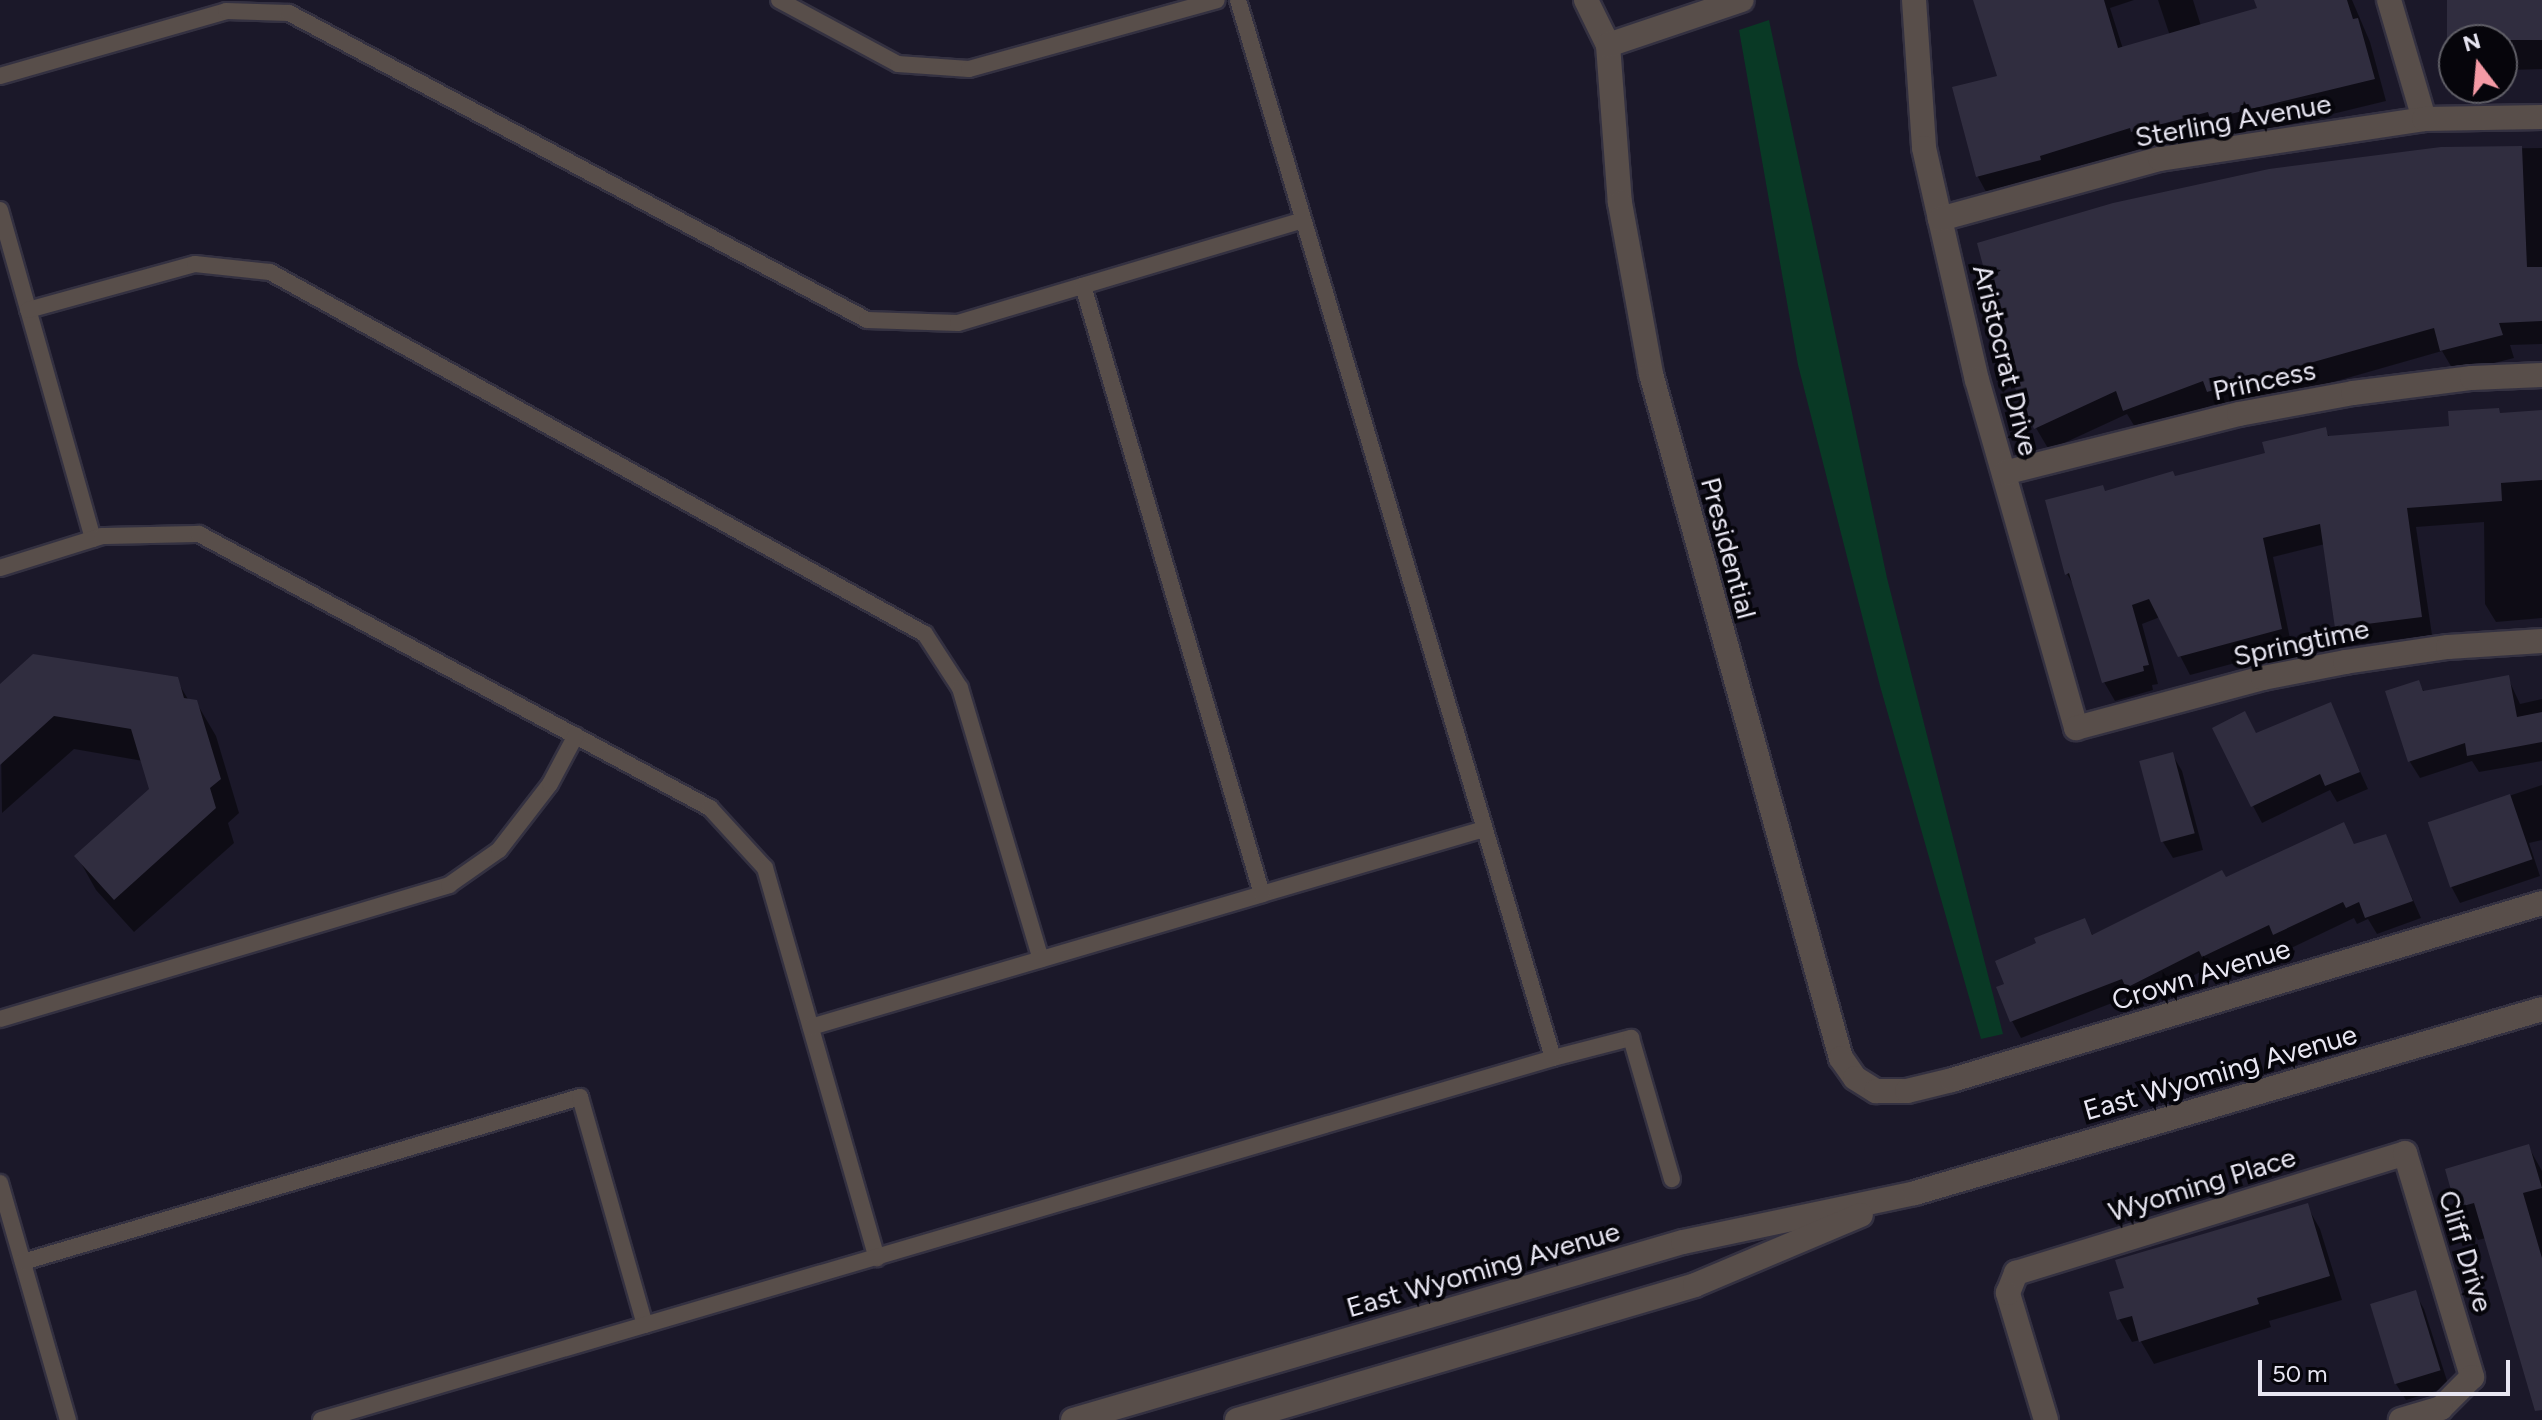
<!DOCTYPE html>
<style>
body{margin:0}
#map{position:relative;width:2542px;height:1420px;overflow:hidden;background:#1b1829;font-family:Figtree,sans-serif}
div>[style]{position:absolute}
.green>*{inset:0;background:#093925}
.shadow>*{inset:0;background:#0007}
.building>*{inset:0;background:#302d3f;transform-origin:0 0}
.roads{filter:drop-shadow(2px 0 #343141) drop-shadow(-2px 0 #343141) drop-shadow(0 2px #343141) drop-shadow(0 -2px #343141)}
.service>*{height:16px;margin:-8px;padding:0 8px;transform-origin:8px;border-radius:8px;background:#584e4a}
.minor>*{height:24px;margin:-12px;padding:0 12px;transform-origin:12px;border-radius:12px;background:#584e4a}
.tertiary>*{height:24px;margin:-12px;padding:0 12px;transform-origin:12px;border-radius:12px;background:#584e4a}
span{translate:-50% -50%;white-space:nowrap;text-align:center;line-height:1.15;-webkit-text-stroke:8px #06050b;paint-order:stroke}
.street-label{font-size:28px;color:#e8e6f2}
.north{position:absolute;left:2438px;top:24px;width:80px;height:80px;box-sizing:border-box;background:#06050b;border:2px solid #605f67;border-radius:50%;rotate:344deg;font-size:22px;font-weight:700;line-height:32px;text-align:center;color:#e8e6f2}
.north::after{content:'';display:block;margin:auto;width:28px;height:36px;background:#f49aa5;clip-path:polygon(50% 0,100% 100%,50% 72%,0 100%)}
.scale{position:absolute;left:2258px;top:1360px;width:252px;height:36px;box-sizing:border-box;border:4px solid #e8e6f2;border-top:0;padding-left:10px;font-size:24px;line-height:28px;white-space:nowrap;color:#e8e6f2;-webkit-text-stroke:6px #06050b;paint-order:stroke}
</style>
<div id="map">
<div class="green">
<i style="clip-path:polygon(1769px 20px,1887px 578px,2003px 1034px,1981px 1039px,1880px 686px,1798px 365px,1739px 30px)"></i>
</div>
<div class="shadow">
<i style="clip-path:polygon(1975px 0,2134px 0,2110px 8px,2123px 49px,2170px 36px,2158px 0,2193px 0,2201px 26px,2259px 10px,2256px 0,2352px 0,2370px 42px,2386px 101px,2225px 140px,2221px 134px,2145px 153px,2143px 150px,1990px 199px,1978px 177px,1955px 89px,1999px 77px)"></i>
<i style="clip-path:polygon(2449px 0,2542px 0,2542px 69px,2509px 70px,2510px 81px,2502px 81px,2502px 40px,2454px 40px,2454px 55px,2450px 48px)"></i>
<i style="clip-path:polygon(2542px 148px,2542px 344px,2510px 345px,2514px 358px,2455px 373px,2442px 351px,2221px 414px,2216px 404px,2138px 432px,2127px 414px,2049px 450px,2036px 428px,2270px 171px,2441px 149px)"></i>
<i style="clip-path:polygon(2542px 412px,2542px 618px,2496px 622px,2485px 604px,2484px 522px,2416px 527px,2432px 635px,2348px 646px,2337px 627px,2325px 544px,2273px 557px,2292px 648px,2190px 675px,2160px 617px,2142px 624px,2158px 684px,2152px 685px,2153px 690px,2115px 701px,2104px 682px,2077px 591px,2067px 574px,2106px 493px,2268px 455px,2325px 429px,2330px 438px,2451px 428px,2501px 415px)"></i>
<i style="clip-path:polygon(2508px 678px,2520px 704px,2542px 699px,2542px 761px,2479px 772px,2472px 761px,2420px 778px,2410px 762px,2387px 692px,2418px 682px,2425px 693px)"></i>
<i style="clip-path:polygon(176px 679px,189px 701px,196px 702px,216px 736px,239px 813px,228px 823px,234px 843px,134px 932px,96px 890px,77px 856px,151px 789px,143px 761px,74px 749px,2px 813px,0 686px)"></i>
<i style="clip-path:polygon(2330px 705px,2368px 789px,2337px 802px,2330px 790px,2262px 823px,2253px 806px)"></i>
<i style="clip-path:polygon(2172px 754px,2182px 771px,2203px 850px,2173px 858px,2163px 842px,2141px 762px)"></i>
<i style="clip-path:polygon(2542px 785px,2542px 840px,2529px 843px,2540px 876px,2460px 903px,2451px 886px,2430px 822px)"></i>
<i style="clip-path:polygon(2344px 824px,2355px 846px,2385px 836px,2421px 918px,2377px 934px,2368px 919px,2357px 924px,2354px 918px,2285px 951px,2279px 941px,2214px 973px,2210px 967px,2138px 1004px,2133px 995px,2021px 1038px,2012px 1021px,2007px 985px,2084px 921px,2094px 937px)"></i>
<i style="clip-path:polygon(2528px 1146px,2542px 1171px,2542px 1409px,2486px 1238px,2478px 1240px,2458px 1207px)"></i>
<i style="clip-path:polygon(2307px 1206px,2320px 1229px,2342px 1300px,2269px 1321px,2271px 1327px,2154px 1364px,2140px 1340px,2132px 1342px,2119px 1319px)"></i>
<i style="clip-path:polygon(2415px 1293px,2424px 1309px,2449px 1387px,2406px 1400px,2396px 1384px,2372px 1306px)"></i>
</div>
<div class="building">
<i style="clip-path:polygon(1973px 0,2104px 0,2118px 48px,2257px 8px,2254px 0,2347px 0,2353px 19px,2358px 18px,2375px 79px,2210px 119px,2208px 112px,2131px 132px,2130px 128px,2040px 156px,2041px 160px,1976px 177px,1952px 87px,1997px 76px)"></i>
<i style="left:2447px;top:0;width:95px;height:40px"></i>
<i style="clip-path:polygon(2522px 146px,2527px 267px,2542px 267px,2542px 321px,2499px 323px,2503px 335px,2440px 351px,2434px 328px,2207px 392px,2203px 381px,2123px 411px,2116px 391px,2034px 429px,1997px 349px,2004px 345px,1977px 243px,2113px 203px,2269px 169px,2441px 147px)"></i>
<i style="clip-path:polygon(2499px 408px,2500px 413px,2542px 410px,2542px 480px,2501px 483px,2502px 501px,2407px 508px,2422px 617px,2335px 628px,2320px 524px,2263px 538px,2282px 629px,2178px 657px,2149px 599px,2132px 605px,2149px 665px,2143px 666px,2144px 671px,2102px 683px,2069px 573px,2065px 575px,2045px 500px,2103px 485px,2105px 491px,2173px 471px,2175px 476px,2265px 453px,2262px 442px,2326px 427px,2328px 436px,2449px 426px,2448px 411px)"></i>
<i style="clip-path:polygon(33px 654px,178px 677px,184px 698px,197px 700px,221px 779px,210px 788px,216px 808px,114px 900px,74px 856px,149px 789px,131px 729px,54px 716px,0 765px,0 684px)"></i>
<i style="clip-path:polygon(2509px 675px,2517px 717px,2542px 712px,2542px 742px,2467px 756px,2465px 743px,2408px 762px,2385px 691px,2419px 680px,2423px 691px)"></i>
<i style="clip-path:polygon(2331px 702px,2360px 772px,2325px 786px,2320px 774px,2251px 807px,2212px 728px,2245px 711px,2256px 733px)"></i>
<i style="left:2173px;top:752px;width:84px;height:35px;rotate:75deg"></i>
<i style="left:2510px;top:794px;width:69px;height:87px;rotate:71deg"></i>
<i style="clip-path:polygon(2344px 822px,2354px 844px,2386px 834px,2413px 901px,2365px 918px,2359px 902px,2346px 908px,2343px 902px,2273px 935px,2269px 925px,2202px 957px,2199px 951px,2126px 988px,2122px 979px,2010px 1022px,1996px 987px,2004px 984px,1995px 961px,2036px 943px,2034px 938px,2085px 918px,2092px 935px,2222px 870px,2226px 877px)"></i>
<i style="clip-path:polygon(2529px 1144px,2542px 1188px,2523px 1193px,2542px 1258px,2542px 1410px,2535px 1411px,2474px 1203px,2456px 1208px,2445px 1169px)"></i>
<i style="clip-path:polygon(2308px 1203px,2330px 1276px,2257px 1298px,2259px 1304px,2139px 1342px,2132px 1316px,2117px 1320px,2109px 1292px,2124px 1288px,2115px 1260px)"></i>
<i style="left:2416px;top:1290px;width:84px;height:48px;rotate:73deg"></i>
</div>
<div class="roads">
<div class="service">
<i style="left:779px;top:0;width:135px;rotate:28.3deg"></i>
<i style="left:898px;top:64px;width:71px;rotate:4deg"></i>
<i style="left:969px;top:69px;width:257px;rotate:-15.5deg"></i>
<i style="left:0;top:76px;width:235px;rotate:-16deg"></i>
<i style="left:226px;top:11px;width:63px;rotate:1.8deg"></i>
<i style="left:289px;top:13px;width:654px;rotate:27.97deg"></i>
<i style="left:867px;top:320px;width:91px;rotate:1.9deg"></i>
<i style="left:958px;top:323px;width:360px;rotate:-16.6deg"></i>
<i style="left:0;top:210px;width:342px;rotate:74.2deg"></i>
<i style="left:28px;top:310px;width:173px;rotate:-15.4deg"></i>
<i style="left:195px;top:264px;width:75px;rotate:6.1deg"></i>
<i style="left:270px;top:272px;width:748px;rotate:28.93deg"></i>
<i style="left:925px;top:634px;width:64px;rotate:57.1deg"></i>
<i style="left:960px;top:688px;width:283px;rotate:73.4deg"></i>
<i style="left:0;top:568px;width:107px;rotate:-17.4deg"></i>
<i style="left:102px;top:536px;width:97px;rotate:-1.2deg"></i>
<i style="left:199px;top:534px;width:580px;rotate:28.2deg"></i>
<i style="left:710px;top:808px;width:81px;rotate:47.5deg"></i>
<i style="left:765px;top:868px;width:406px;rotate:74deg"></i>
<i style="left:1262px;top:894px;width:231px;rotate:-16.3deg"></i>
<i style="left:0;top:1019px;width:469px;rotate:-16.6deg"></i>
<i style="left:449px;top:885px;width:61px;rotate:-35deg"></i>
<i style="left:499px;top:850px;width:83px;rotate:-52.3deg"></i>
<i style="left:550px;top:784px;width:55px;rotate:-62deg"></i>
<i style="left:811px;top:1027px;width:470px;rotate:-16.4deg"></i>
<i style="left:1262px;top:894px;width:634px;rotate:-106.4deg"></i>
<i style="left:1553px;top:1058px;width:81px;rotate:-14.4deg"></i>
<i style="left:1631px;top:1038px;width:147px;rotate:73.8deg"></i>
<i style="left:0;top:1183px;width:247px;rotate:74deg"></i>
<i style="left:23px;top:1262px;width:581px;rotate:-16.5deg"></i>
<i style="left:580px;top:1097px;width:237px;rotate:74.1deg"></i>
<i style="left:321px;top:1420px;width:1284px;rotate:-16.37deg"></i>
<i style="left:1553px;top:1058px;width:1104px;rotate:-106.58deg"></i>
</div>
<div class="minor">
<i style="left:1586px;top:0;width:50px;rotate:63.9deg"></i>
<i style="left:1608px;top:45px;width:158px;rotate:85.7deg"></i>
<i style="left:1620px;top:203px;width:174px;rotate:79.7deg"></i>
<i style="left:1651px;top:374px;width:710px;rotate:74.48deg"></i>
<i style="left:1841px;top:1058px;width:24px;rotate:55deg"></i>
<i style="left:1855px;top:1078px;width:25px;rotate:32deg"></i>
<i style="left:1876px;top:1091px;width:31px"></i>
<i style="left:1907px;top:1091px;width:46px;rotate:-13.7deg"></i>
<i style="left:1952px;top:1080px;width:616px;rotate:-16.7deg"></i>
<i style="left:1914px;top:0;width:148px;rotate:86.1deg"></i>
<i style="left:1924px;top:148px;width:73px;rotate:77.3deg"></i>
<i style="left:1940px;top:219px;width:165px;rotate:77.1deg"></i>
<i style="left:1977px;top:380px;width:362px;rotate:74.1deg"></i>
<i style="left:2076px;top:728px;width:194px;rotate:-15deg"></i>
<i style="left:2263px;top:678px;width:84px;rotate:-11deg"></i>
<i style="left:2345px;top:662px;width:104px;rotate:-8.3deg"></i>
<i style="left:2448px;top:647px;width:94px;rotate:-3.7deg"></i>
<i style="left:2389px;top:0;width:124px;rotate:73.6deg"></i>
<i style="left:1608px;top:45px;width:141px;rotate:-18.6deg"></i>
<i style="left:1940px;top:219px;width:228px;rotate:-15.3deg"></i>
<i style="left:2160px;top:159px;width:267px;rotate:-8.6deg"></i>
<i style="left:2424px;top:119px;width:118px;rotate:-1deg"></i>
<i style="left:2004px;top:473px;width:242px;rotate:-14.1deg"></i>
<i style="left:2239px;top:414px;width:116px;rotate:-10.4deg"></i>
<i style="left:2353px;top:393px;width:120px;rotate:-7.2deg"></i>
<i style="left:2472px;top:378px;width:70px;rotate:-2.5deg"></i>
<i style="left:2046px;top:1420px;width:133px;rotate:-106.7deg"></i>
<i style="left:2008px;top:1293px;width:22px;rotate:-68deg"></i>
<i style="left:2016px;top:1273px;width:407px;rotate:-17.1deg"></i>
<i style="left:2405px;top:1153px;width:234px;rotate:73.3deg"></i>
<i style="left:2472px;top:1377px;width:44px;rotate:135deg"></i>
<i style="left:2441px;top:1408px;width:42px;rotate:163.3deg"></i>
</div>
<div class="tertiary">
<i style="left:1073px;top:1420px;width:635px;rotate:-16.27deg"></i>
<i style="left:1683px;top:1242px;width:237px;rotate:-11.9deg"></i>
<i style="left:1915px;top:1193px;width:653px;rotate:-16.35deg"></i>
<i style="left:1237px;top:1420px;width:477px;rotate:-16.4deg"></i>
<i style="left:1695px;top:1285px;width:180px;rotate:-22.9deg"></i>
</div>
</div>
<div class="street-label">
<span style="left:2233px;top:120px;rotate:-10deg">Sterling Avenue</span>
<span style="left:2006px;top:360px;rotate:76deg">Aristocrat Drive</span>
<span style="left:2264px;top:380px;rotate:-12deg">Princess</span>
<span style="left:1729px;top:548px;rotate:75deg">Presidential</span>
<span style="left:2301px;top:642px;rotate:-12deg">Springtime</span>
<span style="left:2201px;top:974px;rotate:-17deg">Crown Avenue</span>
<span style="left:2220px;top:1072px;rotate:-16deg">East Wyoming Avenue</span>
<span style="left:2202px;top:1184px;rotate:-17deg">Wyoming Place</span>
<span style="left:2466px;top:1251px;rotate:73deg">Cliff Drive</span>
<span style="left:1483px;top:1269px;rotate:-16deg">East Wyoming Avenue</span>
</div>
<div class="north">N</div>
<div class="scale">50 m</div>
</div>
